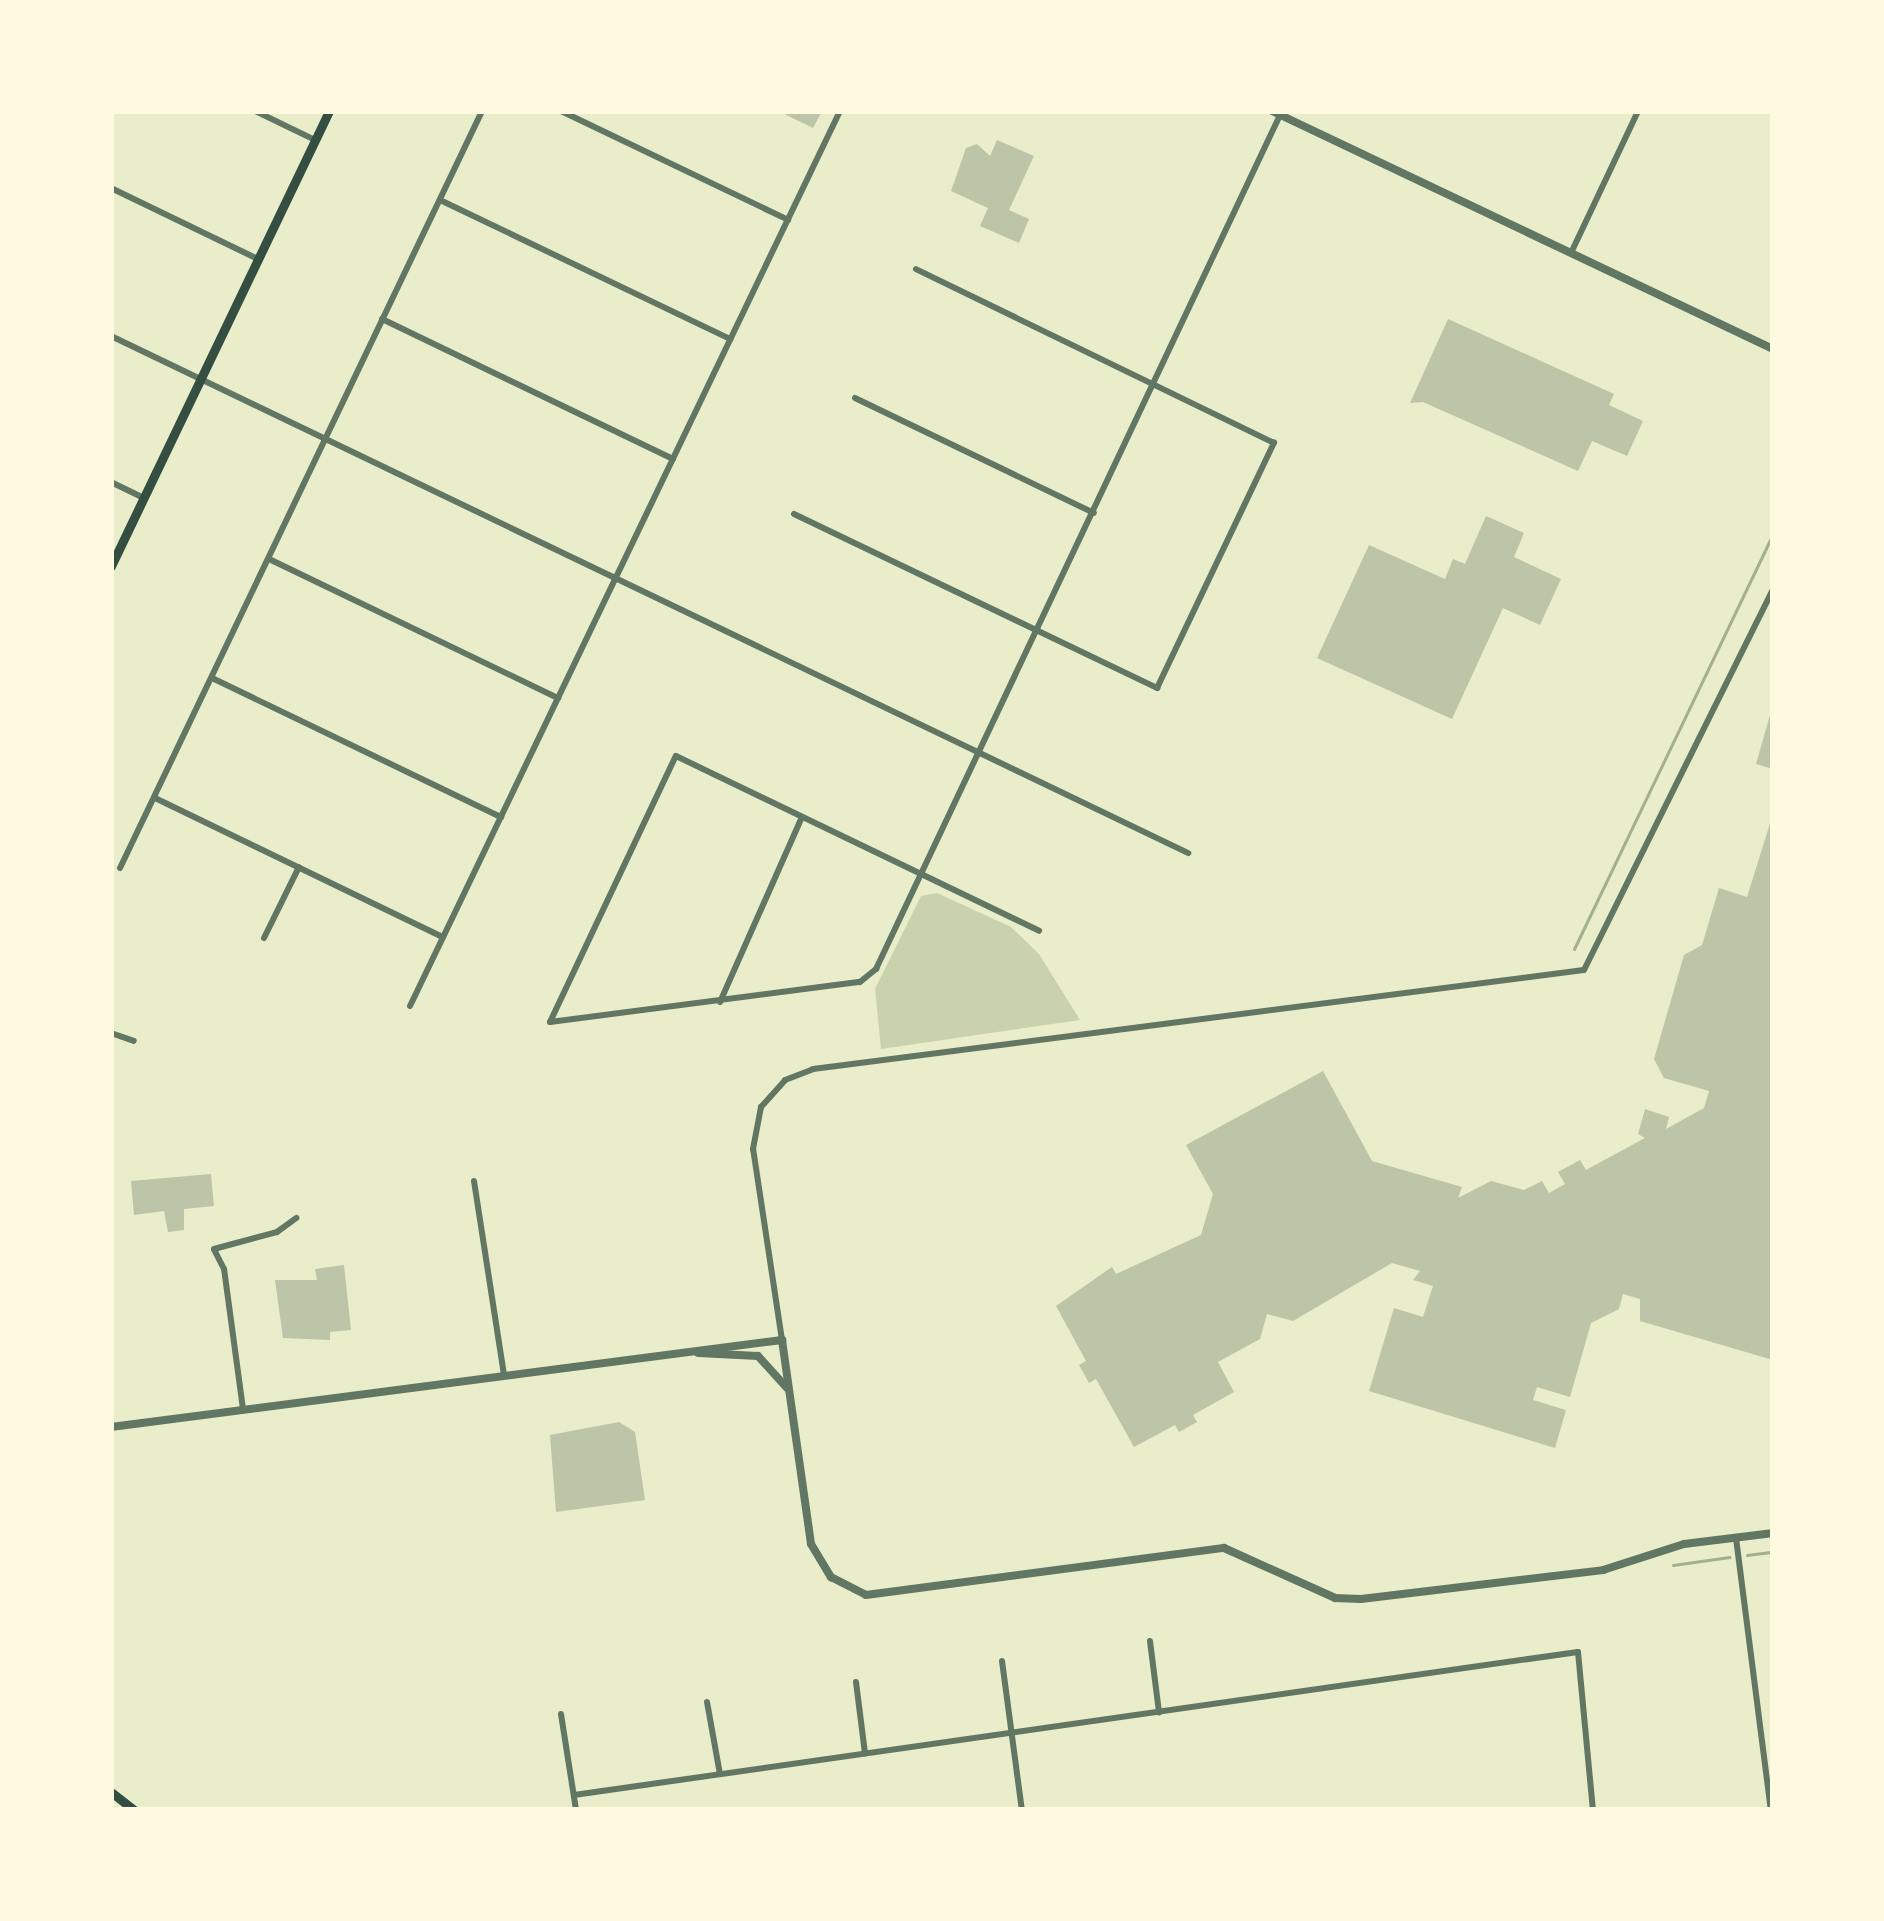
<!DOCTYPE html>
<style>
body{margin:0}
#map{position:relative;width:1884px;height:1921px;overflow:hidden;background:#e9edc9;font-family:Barlow,sans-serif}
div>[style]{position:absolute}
.green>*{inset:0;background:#cad2ad}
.stream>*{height:3px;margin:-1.5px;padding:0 1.5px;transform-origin:1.5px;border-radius:1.5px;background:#a3b18a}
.building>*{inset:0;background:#bcc5a7}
.minor>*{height:6px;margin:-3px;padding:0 3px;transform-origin:3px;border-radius:3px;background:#617663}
.tertiary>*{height:8px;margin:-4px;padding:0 4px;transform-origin:4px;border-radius:4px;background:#617663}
.secondary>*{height:9px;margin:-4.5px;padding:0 4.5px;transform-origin:4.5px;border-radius:4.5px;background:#344e41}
span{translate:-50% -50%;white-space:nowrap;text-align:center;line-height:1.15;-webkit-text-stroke:10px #fefae0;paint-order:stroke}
.frame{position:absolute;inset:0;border:114px solid #fefae0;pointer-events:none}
</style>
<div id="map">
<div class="green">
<i style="clip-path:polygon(937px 893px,1011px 927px,1039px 954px,1080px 1020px,881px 1049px,875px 989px,921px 896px)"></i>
</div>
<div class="stream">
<i style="left:1574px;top:949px;width:461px;rotate:-64.4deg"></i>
<i style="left:1747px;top:1555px;width:26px;rotate:-7deg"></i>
<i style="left:1673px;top:1565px;width:57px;rotate:-8.1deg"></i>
</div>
<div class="building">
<i style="clip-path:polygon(778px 111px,822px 111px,813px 128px)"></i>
<i style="clip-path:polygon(997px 140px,1034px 156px,1009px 210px,1029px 219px,1019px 243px,980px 226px,988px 208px,951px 191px,966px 148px,977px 144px,990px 156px)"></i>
<i style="clip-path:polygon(1448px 319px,1614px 394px,1609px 405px,1643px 421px,1627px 456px,1592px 441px,1578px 471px,1423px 402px,1410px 403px)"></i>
<i style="clip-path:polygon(1486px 516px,1524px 533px,1514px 557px,1561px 579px,1540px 625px,1503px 608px,1452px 719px,1317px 658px,1369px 545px,1445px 579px,1453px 559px,1465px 564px)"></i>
<i style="clip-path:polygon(1772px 708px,1773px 709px,1773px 769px,1756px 764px)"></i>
<i style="clip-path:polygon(1773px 814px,1773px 1360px,1640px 1321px,1640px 1299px,1623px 1294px,1619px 1309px,1591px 1323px,1570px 1397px,1537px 1387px,1533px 1400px,1566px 1410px,1555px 1448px,1369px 1391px,1394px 1308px,1423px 1317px,1433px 1286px,1413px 1280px,1420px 1271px,1392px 1263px,1293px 1321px,1267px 1314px,1260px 1339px,1218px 1362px,1234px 1392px,1193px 1415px,1197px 1422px,1179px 1432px,1175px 1425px,1134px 1447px,1096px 1379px,1089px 1383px,1079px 1365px,1086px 1361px,1056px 1306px,1112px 1267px,1116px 1274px,1201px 1235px,1213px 1194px,1186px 1145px,1323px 1071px,1372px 1161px,1462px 1187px,1458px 1198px,1491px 1181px,1524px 1190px,1542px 1181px,1549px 1193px,1565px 1184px,1558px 1172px,1580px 1160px,1586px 1170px,1645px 1138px,1638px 1134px,1645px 1109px,1669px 1117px,1666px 1129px,1704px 1108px,1709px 1091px,1664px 1078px,1654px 1059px,1684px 955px,1702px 945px,1719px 888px,1747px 897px)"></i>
<i style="clip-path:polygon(211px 1174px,214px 1206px,184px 1209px,184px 1230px,168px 1232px,164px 1211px,134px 1215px,131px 1181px)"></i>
<i style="clip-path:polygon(344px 1265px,351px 1330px,330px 1332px,330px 1340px,283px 1338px,275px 1280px,317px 1280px,315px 1269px)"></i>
<i style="clip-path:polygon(619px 1422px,635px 1432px,645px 1500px,556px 1512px,550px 1435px)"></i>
</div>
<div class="minor">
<i style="left:255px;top:111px;width:67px;rotate:25.8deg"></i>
<i style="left:561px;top:111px;width:252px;rotate:25.6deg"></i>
<i style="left:111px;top:188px;width:163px;rotate:25.8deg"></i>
<i style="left:440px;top:200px;width:322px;rotate:25.6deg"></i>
<i style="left:1571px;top:253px;width:157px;rotate:-64.7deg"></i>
<i style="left:382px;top:319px;width:323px;rotate:25.7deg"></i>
<i style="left:111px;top:336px;width:1195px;rotate:25.64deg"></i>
<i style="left:855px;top:398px;width:265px;rotate:25.7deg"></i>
<i style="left:111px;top:482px;width:37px;rotate:26deg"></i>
<i style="left:794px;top:514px;width:403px;rotate:25.6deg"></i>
<i style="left:1157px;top:688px;width:272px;rotate:-64.5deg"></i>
<i style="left:1274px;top:443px;width:398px;rotate:-154.1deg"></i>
<i style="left:269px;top:559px;width:321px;rotate:25.7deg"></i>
<i style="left:212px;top:678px;width:321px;rotate:25.7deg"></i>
<i style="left:155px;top:798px;width:320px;rotate:25.8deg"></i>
<i style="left:120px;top:868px;width:839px;rotate:-64.44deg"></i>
<i style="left:264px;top:938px;width:79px;rotate:-63.8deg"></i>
<i style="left:720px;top:1002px;width:202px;rotate:-66.1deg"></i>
<i style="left:410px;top:1006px;width:993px;rotate:-64.34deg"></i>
<i style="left:550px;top:1022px;width:313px;rotate:-7.4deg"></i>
<i style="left:860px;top:982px;width:21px;rotate:-39deg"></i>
<i style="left:876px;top:969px;width:945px;rotate:-64.68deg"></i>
<i style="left:550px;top:1022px;width:294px;rotate:-64.7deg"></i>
<i style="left:676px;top:756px;width:403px;rotate:25.7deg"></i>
<i style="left:111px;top:1033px;width:24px;rotate:19deg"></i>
<i style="left:474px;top:1181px;width:196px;rotate:81.2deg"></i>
<i style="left:782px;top:1340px;width:193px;rotate:-98.6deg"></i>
<i style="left:753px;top:1149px;width:43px;rotate:-79.2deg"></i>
<i style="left:761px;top:1107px;width:36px;rotate:-48deg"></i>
<i style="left:785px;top:1080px;width:30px;rotate:-21deg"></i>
<i style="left:813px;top:1069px;width:777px;rotate:-7.32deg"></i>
<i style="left:1584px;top:970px;width:425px;rotate:-63.6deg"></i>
<i style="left:243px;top:1409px;width:141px;rotate:-97.7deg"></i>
<i style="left:224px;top:1269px;width:22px;rotate:-117deg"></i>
<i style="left:214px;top:1249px;width:65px;rotate:-15.1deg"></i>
<i style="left:277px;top:1232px;width:24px;rotate:-36deg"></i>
<i style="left:1736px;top:1538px;width:274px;rotate:82.7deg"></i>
<i style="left:1150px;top:1641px;width:72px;rotate:82.8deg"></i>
<i style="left:1002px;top:1661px;width:150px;rotate:82.4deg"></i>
<i style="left:856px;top:1682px;width:72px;rotate:82.8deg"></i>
<i style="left:707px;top:1702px;width:73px;rotate:79.8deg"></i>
<i style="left:561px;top:1714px;width:97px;rotate:81.1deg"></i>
<i style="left:574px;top:1795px;width:1014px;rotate:-8.11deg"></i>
<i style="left:1578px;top:1652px;width:159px;rotate:84.6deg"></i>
</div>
<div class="tertiary">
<i style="left:1272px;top:111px;width:555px;rotate:25.41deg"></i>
<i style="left:698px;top:1353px;width:60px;rotate:2.9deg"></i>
<i style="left:758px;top:1356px;width:43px;rotate:47.8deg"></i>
<i style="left:111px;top:1427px;width:677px;rotate:-7.39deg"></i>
<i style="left:782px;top:1340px;width:206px;rotate:81.9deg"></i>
<i style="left:811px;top:1544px;width:39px;rotate:59deg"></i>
<i style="left:831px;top:1577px;width:39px;rotate:27deg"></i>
<i style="left:866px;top:1595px;width:361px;rotate:-7.5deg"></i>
<i style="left:1224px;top:1548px;width:122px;rotate:24.2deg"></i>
<i style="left:1335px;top:1598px;width:26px;rotate:2deg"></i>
<i style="left:1361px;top:1599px;width:244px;rotate:-6.8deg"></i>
<i style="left:1603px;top:1570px;width:85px;rotate:-17.8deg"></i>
<i style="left:1684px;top:1544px;width:90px;rotate:-7deg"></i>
</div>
<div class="secondary">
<i style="left:111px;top:566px;width:505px;rotate:-64.4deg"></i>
<i style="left:111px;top:1792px;width:29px;rotate:38deg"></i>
</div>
<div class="frame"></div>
</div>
